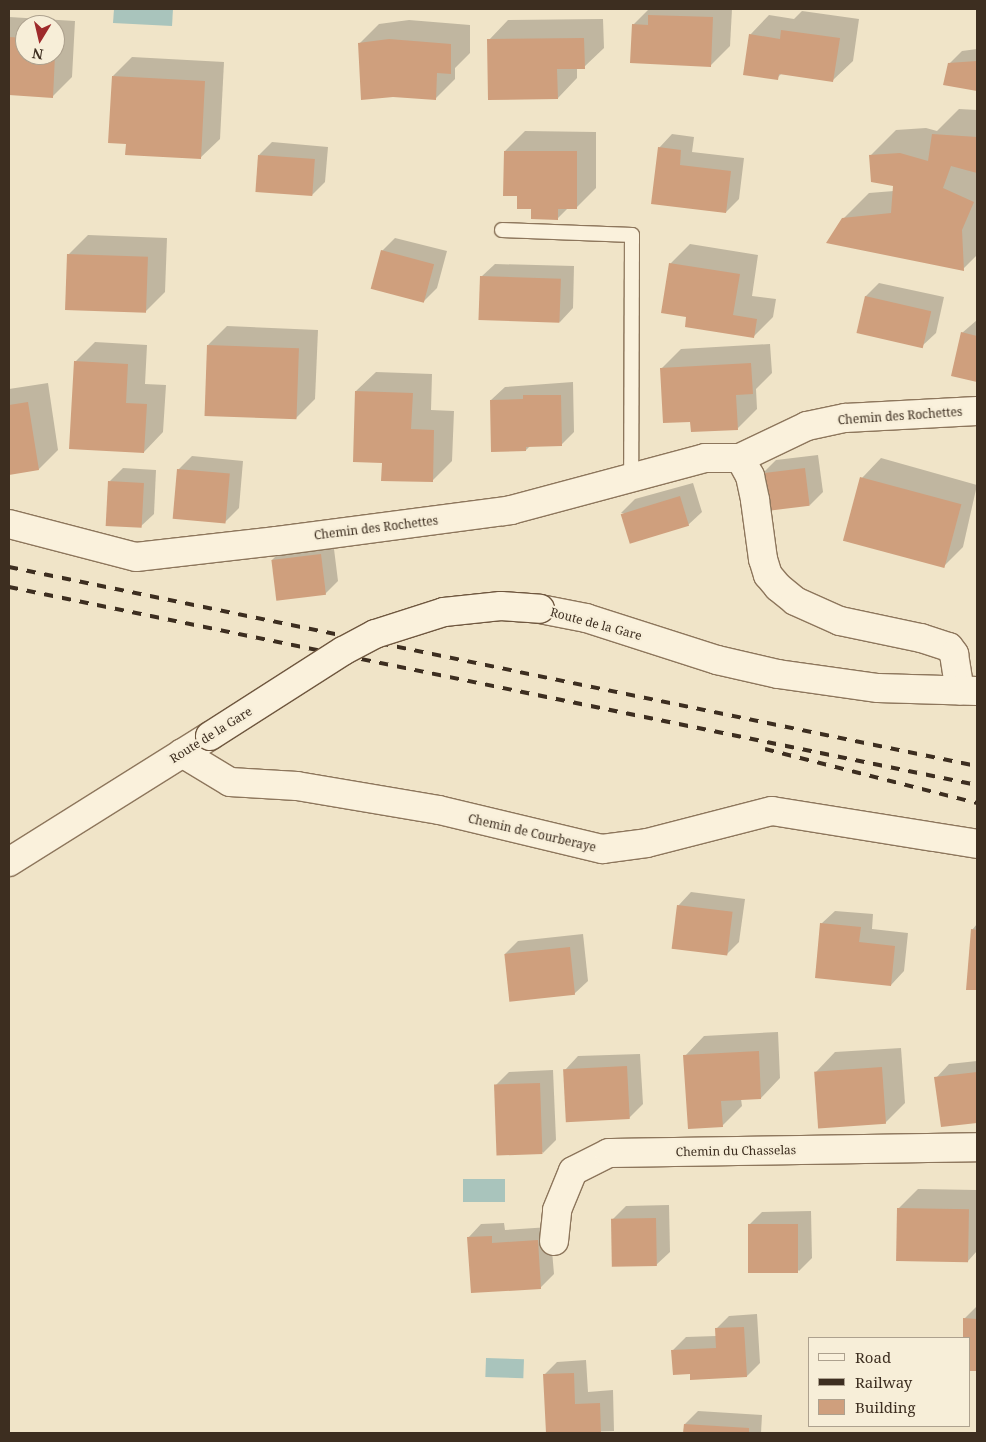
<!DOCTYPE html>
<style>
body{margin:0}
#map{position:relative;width:986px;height:1442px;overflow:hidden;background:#f0e4c8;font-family:"Noto Serif",serif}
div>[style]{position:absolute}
.water>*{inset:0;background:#a9c4bc;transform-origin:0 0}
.shadow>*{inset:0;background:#0003}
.building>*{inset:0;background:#cf9f7d;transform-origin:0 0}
.roads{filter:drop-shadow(1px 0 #8d765c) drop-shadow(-1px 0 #8d765c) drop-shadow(0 1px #8d765c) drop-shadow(0 -1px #8d765c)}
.lane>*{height:14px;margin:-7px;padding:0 7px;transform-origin:7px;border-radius:7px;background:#faf1dc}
.street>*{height:28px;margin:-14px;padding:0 14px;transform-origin:14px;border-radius:14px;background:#faf1dc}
.secondary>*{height:28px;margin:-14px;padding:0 14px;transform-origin:14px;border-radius:14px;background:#faf1dc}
.rail>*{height:4px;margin-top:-2px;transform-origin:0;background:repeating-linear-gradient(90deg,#3d2e20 0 9px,transparent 0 18px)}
.bridges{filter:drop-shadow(1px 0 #6f573f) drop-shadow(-1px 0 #6f573f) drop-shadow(0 1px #6f573f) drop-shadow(0 -1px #6f573f)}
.secondary-bridge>*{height:28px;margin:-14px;padding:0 14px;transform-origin:14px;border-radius:14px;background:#faf1dc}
span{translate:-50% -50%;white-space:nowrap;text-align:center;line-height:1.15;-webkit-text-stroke:4.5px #f7eed8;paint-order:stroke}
.street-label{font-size:12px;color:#3d2e20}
.frame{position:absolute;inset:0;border:10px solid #3d2e20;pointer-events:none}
.legend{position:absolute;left:808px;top:1337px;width:162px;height:90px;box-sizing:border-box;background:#f7eed8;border:1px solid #ada18e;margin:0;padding:6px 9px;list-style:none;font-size:15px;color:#3d2e20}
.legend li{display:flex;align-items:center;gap:10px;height:25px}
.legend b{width:25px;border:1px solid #ada18e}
.north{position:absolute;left:15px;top:15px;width:50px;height:50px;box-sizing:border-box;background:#f7eed8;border:1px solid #ada18e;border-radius:50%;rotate:189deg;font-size:14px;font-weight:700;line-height:20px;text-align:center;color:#3d2e20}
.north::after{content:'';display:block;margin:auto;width:18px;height:22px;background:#9e2a2b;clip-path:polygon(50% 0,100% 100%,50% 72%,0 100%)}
</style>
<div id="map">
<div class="water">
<i style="clip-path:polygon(114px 9px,173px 9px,172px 26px,113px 23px)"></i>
<i style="left:505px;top:1179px;width:23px;height:42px;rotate:90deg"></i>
<i style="left:486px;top:1358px;width:38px;height:19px;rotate:2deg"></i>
</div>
<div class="shadow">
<i style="clip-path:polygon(649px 9px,732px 9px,730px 46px,710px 66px,633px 25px)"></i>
<i style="clip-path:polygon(802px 11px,859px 19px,853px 61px,833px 80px,782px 73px,777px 78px,750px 35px,769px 15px,794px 19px)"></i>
<i style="clip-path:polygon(evenodd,9px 17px,75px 21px,72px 77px,52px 97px,9px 94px,9px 17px,25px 25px,55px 25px,55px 55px,25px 55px,25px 25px)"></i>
<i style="clip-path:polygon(603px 19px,604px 48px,584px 67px,577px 68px,577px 78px,558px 98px,489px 40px,508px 20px)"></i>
<i style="clip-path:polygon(409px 20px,470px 25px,470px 53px,455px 68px,455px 79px,435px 99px,359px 44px,379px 24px)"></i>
<i style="clip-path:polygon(977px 49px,977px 89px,945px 84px,949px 64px,962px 51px)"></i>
<i style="clip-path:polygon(132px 57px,224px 62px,220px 139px,200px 158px,127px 142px,113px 76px)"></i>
<i style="clip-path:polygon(959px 109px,977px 110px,977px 255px,963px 269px,843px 219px,869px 193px,894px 191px,895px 185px,871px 155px,896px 130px,926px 128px,937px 131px)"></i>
<i style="clip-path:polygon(525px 131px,596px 132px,596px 188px,576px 208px,568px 208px,558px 218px,532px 208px,518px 195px,505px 151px)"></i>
<i style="clip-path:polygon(672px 134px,694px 137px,692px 152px,744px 158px,739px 199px,726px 212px,659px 148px)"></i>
<i style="clip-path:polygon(272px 142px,328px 147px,325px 182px,312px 195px,259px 155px)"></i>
<i style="clip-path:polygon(88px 235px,167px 238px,165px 292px,146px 311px,68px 255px)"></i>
<i style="clip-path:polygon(395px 238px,447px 251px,437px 288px,424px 301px,382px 251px)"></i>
<i style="clip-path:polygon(690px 244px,758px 255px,752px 296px,776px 299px,773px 317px,753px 337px,687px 316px,670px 264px)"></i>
<i style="clip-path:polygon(495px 264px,574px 266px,573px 308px,560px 322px,481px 277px)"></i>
<i style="clip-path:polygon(879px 283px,944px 297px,936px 333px,922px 346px,858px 332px,866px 296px)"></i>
<i style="clip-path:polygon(977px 320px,977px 380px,953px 375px,962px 333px)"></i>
<i style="clip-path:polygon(227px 326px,318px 330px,315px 399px,295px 419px,208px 345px)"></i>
<i style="clip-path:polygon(95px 342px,147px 345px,145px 384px,166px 385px,163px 432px,144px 452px,75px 362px)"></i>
<i style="clip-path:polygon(770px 344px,772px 373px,756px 389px,757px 409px,737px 429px,691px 421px,661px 369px,681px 349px)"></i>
<i style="clip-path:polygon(376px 372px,432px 374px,431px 410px,454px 411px,452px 461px,432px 481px,383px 462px,356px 391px)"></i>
<i style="clip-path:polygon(573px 382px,574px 432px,561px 445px,531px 445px,526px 450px,491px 400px,505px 387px)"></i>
<i style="clip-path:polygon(48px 383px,58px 450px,39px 469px,9px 474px,9px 389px)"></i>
<i style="clip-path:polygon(818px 455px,823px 492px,810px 505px,763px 473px,776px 460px)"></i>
<i style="clip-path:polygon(192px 456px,243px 461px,239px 508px,225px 522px,178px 470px)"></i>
<i style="clip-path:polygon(881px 458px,977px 485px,963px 547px,943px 567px,862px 478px)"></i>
<i style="clip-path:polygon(123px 468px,156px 470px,154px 514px,140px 527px,110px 481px)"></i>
<i style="clip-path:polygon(693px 483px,702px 512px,688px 525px,621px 513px,635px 499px)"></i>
<i style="clip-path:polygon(333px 541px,338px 581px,325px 594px,272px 560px,286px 546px)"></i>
<i style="clip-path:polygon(691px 892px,745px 899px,739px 942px,726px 955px,678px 906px)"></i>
<i style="clip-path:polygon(835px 911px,873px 914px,872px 929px,908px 933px,904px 971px,891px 985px,821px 924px)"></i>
<i style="clip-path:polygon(977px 924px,977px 989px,968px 988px,972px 930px)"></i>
<i style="clip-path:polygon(583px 934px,588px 981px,574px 994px,505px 954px,518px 941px)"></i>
<i style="clip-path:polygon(778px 1032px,780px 1078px,761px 1098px,741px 1099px,742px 1106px,722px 1126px,685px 1056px,704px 1036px)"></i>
<i style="clip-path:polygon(901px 1048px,905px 1103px,885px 1123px,816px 1072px,835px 1052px)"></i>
<i style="clip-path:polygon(640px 1054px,643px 1104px,629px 1118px,565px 1070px,578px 1056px)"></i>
<i style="clip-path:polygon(977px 1061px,977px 1121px,942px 1126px,936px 1078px,949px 1064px)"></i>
<i style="clip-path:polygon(553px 1070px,556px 1140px,543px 1153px,496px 1085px,509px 1072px)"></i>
<i style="clip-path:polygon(918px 1189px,977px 1190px,977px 1251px,968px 1261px,898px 1209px)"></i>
<i style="clip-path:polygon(669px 1205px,670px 1252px,656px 1265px,613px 1219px,626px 1206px)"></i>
<i style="clip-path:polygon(811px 1211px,812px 1258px,799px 1271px,749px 1225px,762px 1212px)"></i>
<i style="clip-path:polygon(504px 1223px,505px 1230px,550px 1227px,554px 1274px,540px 1288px,468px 1238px,481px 1224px)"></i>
<i style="clip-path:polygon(977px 1306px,977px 1370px,970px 1370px,970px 1338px,964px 1338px,964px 1319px)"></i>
<i style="clip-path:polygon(757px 1314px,760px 1363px,747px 1376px,691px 1373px,672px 1351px,686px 1337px,716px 1336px,716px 1329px,729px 1316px)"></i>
<i style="clip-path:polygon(586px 1360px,588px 1392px,613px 1390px,614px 1431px,547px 1433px,544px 1375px,557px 1362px)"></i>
<i style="clip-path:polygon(698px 1411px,762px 1415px,761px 1433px,684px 1433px,685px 1424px)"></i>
</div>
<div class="building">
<i style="clip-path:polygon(648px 15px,713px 17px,711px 67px,630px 63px,632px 24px,648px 25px)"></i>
<i style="clip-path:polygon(781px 30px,840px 38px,833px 82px,779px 74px,778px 80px,743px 75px,749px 34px,780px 39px)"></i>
<i style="clip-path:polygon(9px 37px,25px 38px,25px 55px,55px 55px,53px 98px,9px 95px)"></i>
<i style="clip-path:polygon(584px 38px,585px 69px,557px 69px,558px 99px,488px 100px,487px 39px)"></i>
<i style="clip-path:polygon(389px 39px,451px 44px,451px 74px,437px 73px,436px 100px,393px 97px,361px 100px,358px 43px)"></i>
<i style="clip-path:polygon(977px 61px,977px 91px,943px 85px,948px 63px)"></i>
<i style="clip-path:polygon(112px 76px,205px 81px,201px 159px,125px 155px,126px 144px,108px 143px)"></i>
<i style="clip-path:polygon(932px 134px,977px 137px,977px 173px,951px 166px,943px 188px,974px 202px,962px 230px,964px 271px,826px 243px,842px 218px,891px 213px,893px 186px,871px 182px,869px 155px,900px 153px,928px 161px)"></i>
<i style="clip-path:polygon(658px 147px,681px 150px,680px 165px,731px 171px,726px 213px,651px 204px)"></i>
<i style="clip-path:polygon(504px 151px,577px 151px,577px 209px,558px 209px,558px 220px,531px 219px,531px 209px,517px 209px,517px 196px,503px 196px)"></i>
<i style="left:258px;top:155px;width:57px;height:37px;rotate:4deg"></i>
<i style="left:381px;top:250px;width:55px;height:40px;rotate:15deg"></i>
<i style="left:67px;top:254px;width:81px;height:56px;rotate:2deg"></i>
<i style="clip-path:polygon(669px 263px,740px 274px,733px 315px,757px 319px,754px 338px,685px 327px,686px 317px,661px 313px)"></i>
<i style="left:480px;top:276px;width:81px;height:44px;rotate:2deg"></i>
<i style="left:865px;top:296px;width:68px;height:38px;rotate:13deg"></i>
<i style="clip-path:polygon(961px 332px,977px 336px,977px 382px,951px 376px)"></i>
<i style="left:207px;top:345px;width:92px;height:71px;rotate:2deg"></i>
<i style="clip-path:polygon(74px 361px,128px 364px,126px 403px,147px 404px,144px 453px,69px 449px)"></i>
<i style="clip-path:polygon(751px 363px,753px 394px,736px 395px,738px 430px,691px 432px,690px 422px,663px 423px,660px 368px)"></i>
<i style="clip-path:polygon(355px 391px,413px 393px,411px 429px,434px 430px,433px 482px,381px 481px,382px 463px,353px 462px)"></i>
<i style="clip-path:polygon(523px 395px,561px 395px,562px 446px,526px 447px,526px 451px,491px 452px,490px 400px,523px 399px)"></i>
<i style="clip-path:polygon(28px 402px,39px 470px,9px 475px,9px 405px)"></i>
<i style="left:805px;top:468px;width:38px;height:43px;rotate:83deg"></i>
<i style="left:177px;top:469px;width:53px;height:50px;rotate:5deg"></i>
<i style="left:860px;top:477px;width:105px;height:66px;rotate:15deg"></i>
<i style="left:108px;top:481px;width:36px;height:45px;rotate:3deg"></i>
<i style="left:680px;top:496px;width:31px;height:62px;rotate:73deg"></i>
<i style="left:321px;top:554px;width:41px;height:50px;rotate:83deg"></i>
<i style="left:677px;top:905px;width:56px;height:44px;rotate:7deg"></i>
<i style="clip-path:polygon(820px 923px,861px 927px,859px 942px,895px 946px,891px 986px,815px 978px)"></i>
<i style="clip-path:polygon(971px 929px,977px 930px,977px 990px,966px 990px)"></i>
<i style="left:570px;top:947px;width:48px;height:66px;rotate:84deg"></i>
<i style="clip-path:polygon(759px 1051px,761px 1099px,721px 1101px,723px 1127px,688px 1129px,683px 1055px)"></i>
<i style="left:627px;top:1066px;width:53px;height:64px;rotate:87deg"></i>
<i style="left:882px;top:1067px;width:57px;height:68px;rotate:86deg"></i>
<i style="clip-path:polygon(977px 1072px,977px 1123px,941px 1127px,934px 1077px)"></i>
<i style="left:540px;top:1083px;width:71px;height:46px;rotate:88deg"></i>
<i style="left:897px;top:1208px;width:72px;height:53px;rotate:1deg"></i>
<i style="left:656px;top:1218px;width:48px;height:45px;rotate:89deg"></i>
<i style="left:748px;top:1224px;width:50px;height:49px"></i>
<i style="clip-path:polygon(492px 1236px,492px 1243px,538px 1240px,541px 1289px,471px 1293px,467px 1237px)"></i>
<i style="clip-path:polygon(963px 1318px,977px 1319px,977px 1371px,970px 1371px,970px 1338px,963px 1338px)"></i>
<i style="clip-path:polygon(744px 1327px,747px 1377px,690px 1380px,690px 1374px,673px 1375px,671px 1350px,716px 1348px,715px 1328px)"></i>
<i style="clip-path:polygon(574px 1373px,575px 1404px,600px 1403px,601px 1433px,546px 1433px,543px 1374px)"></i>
<i style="clip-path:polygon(684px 1424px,749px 1428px,749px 1433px,683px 1433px)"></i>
</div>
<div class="roads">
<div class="lane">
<i style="left:502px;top:230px;width:130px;rotate:2.2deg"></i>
<i style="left:632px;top:235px;width:241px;rotate:90.2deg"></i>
</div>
<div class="street">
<i style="left:740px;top:458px;width:21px;rotate:61deg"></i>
<i style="left:750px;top:476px;width:25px;rotate:78deg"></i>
<i style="left:755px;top:500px;width:60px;rotate:82.3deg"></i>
<i style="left:763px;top:559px;width:17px;rotate:73deg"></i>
<i style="left:768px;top:575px;width:16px;rotate:50deg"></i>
<i style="left:778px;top:587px;width:22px;rotate:39deg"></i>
<i style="left:795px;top:601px;width:49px;rotate:24deg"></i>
<i style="left:840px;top:621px;width:83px;rotate:11.9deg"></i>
<i style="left:921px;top:638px;width:29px;rotate:18deg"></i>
<i style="left:949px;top:647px;width:9px;rotate:54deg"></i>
<i style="left:954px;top:654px;width:37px;rotate:81deg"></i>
<i style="left:9px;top:524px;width:131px;rotate:14.6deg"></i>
<i style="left:136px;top:557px;width:142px;rotate:-6.5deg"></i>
<i style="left:277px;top:541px;width:236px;rotate:-7.5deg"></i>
<i style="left:511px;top:510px;width:201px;rotate:-15deg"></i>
<i style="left:705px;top:458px;width:35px"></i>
<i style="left:740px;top:458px;width:74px;rotate:-25.5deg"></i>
<i style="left:807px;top:426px;width:39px;rotate:-12deg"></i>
<i style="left:845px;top:418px;width:132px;rotate:-3deg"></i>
<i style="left:182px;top:753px;width:56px;rotate:31.1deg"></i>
<i style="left:230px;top:782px;width:67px;rotate:3.4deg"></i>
<i style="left:297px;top:786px;width:144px;rotate:9.6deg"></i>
<i style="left:439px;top:810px;width:168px;rotate:13.5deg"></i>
<i style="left:602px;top:849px;width:45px;rotate:-7.6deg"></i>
<i style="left:647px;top:843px;width:129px;rotate:-14.4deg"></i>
<i style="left:772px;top:811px;width:208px;rotate:9.1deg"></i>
<i style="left:554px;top:1241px;width:31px;rotate:-84deg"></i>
<i style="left:557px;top:1210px;width:42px;rotate:-67.7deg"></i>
<i style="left:573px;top:1171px;width:40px;rotate:-26.6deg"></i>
<i style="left:609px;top:1153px;width:368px;rotate:-0.9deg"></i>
</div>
<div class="secondary">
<i style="left:540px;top:609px;width:47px;rotate:11.1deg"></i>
<i style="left:586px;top:618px;width:138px;rotate:17.8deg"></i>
<i style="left:717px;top:660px;width:63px;rotate:12.9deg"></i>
<i style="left:778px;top:674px;width:101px;rotate:8deg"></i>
<i style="left:878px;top:688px;width:99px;rotate:1.7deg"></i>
<i style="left:9px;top:862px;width:237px;rotate:-32.1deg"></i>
</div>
</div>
<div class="rail">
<i style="left:9px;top:567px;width:988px;rotate:11.62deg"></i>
<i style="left:9px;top:587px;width:988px;rotate:11.56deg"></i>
<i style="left:765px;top:749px;width:219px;rotate:14.3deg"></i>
</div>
<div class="bridges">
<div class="secondary-bridge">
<i style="left:210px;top:736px;width:158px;rotate:-32.6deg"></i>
<i style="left:343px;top:651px;width:36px;rotate:-28deg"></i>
<i style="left:375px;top:634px;width:72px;rotate:-17.7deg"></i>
<i style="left:444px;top:612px;width:57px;rotate:-6deg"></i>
<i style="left:501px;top:606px;width:39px;rotate:4deg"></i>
</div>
</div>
<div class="street-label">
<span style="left:900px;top:416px;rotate:-4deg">Chemin des Rochettes</span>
<span style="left:376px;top:528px;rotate:-7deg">Chemin des Rochettes</span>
<span style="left:596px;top:624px;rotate:15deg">Route de la Gare</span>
<span style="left:211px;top:735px;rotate:-32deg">Route de la Gare</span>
<span style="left:532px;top:833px;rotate:13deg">Chemin de Courberaye</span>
<span style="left:736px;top:1151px;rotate:-1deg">Chemin du Chasselas</span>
</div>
<div class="frame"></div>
<ul class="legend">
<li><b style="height:6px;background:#faf1dc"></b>Road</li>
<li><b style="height:6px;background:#3d2e20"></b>Railway</li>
<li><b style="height:14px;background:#cf9f7d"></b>Building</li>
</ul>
<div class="north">N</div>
</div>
